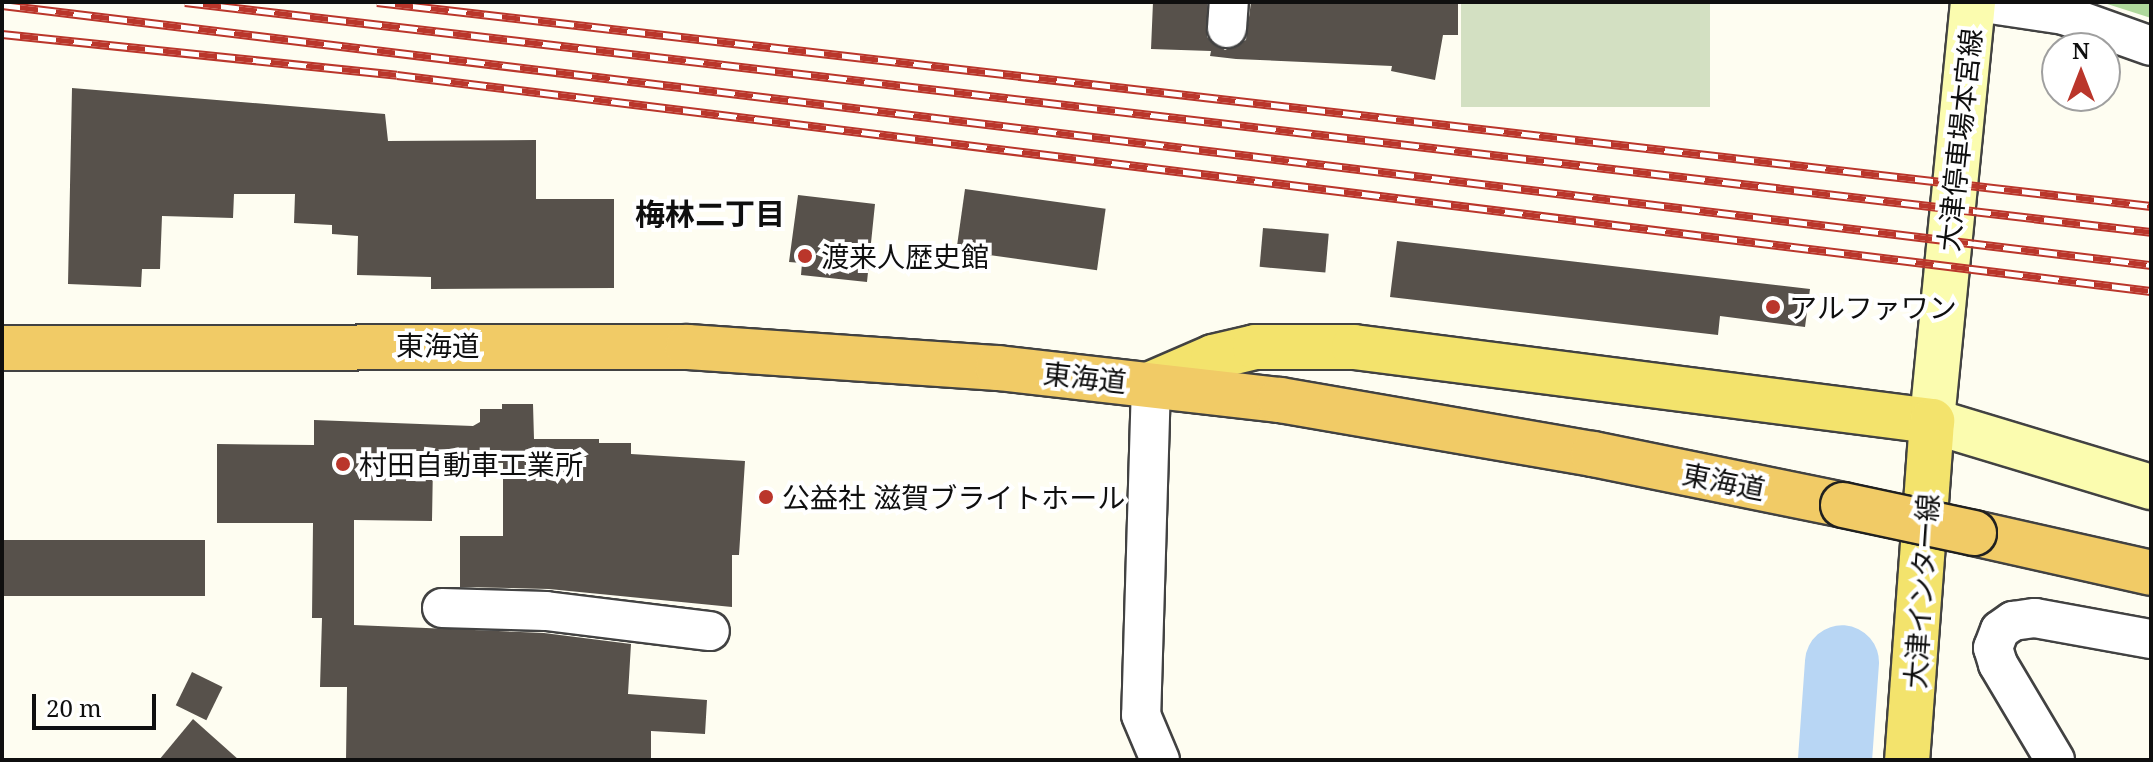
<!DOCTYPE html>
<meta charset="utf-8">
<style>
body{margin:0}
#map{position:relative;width:2153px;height:762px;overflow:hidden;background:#fefdf1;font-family:"Noto Serif","Noto Sans JP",serif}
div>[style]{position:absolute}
.forest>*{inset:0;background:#afd89b}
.cemetery>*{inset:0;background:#d3e0c2;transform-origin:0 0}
.river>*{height:74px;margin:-37px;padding:0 37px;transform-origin:37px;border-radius:37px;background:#b8d6f4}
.building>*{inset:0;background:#57514b;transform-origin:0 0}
.roads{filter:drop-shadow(2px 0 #424242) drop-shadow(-2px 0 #424242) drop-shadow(0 2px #424242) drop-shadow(0 -2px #424242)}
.minor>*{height:38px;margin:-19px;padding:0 19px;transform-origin:19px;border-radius:19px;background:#fff}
.secondary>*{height:44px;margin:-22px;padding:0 22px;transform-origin:22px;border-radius:22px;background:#fbfcaf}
.primary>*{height:44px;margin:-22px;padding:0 22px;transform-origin:22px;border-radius:22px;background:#f3e36c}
.trunk>*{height:44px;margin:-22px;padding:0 22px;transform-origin:22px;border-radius:22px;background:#f1cb66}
.rail>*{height:9px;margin-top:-4.5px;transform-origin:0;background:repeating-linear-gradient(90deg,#fff 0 18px,#ba362b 0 36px);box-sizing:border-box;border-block:2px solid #ba362b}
.bridges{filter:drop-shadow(2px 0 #202020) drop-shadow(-2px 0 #202020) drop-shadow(0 2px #202020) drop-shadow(0 -2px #202020)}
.trunk-bridge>*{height:44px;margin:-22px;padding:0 22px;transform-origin:22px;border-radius:22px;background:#f1cb66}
.dots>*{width:22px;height:22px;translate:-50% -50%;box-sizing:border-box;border:4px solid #fff;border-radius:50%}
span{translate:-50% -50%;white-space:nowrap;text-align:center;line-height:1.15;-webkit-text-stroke:8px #fff;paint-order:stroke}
.street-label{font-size:28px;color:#0f0f0f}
.poi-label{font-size:28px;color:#0f0f0f}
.left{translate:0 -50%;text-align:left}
.neighbourhood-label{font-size:30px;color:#0f0f0f;font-weight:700}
.frame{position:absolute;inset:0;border:4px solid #0f0f0f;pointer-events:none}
.north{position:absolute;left:2041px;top:32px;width:80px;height:80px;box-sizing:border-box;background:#fff;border:2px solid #9f9f9f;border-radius:50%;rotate:0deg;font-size:22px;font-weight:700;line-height:32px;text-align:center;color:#0f0f0f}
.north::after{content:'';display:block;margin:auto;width:28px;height:36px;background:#ba362b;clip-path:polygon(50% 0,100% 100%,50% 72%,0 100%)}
.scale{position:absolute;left:32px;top:694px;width:124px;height:36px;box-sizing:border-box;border:4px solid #0f0f0f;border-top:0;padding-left:10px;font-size:24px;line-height:28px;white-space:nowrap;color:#0f0f0f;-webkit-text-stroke:6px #fff;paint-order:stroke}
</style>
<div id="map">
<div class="forest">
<i style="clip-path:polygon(2101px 2px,2151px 2px,2151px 18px)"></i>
</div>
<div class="cemetery">
<i style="left:1461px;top:2px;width:249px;height:105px"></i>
</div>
<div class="river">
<i style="left:1835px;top:760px;width:98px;rotate:-85.9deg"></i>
</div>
<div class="building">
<i style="clip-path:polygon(1153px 2px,1207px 2px,1207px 37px,1225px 50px,1246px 40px,1251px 2px,1458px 2px,1458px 35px,1443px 35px,1435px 80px,1391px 71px,1392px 66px,1236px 59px,1210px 56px,1211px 51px,1151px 49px)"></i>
<i style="clip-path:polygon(72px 88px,385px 114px,388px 141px,536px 140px,536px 199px,614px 199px,614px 288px,431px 289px,431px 277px,357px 275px,358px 236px,332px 234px,332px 225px,294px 223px,295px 194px,234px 194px,233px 218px,162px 216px,160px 269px,142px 269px,141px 287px,68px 284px)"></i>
<i style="left:965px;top:189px;width:142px;height:62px;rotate:8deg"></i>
<i style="clip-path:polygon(798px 195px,875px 204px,867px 282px,801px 275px,802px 263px,789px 262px)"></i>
<i style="left:1263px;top:228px;width:66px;height:39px;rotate:5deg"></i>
<i style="clip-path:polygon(1397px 241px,1810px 289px,1805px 327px,1720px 316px,1718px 335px,1390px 297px)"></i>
<i style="clip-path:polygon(502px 404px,533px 404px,534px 439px,599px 439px,599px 443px,631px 443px,631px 454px,745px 461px,739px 555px,732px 555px,732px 607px,549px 589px,460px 587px,460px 536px,503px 536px,503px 463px,433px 463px,432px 521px,354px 520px,354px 625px,544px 633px,631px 644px,628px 694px,707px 700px,705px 734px,651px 731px,651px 760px,346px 760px,347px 687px,320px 687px,322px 618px,312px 618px,313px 523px,217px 523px,217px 444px,314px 445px,314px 420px,473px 426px,480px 422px,480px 409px,502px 409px)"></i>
<i style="left:2px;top:540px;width:203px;height:56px"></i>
<i style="left:192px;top:672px;width:34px;height:37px;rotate:26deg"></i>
<i style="clip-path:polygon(193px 719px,239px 760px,159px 760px)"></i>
</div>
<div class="roads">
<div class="minor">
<i style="left:1977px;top:2px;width:88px;rotate:8.5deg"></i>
<i style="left:2064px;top:15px;width:92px;rotate:19.6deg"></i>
<i style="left:1227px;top:28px;width:26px;rotate:-86deg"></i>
<i style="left:1151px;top:384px;width:331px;rotate:91.7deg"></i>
<i style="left:1141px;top:715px;width:49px;rotate:67.1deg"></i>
<i style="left:442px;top:608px;width:104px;rotate:1.7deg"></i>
<i style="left:546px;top:611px;width:165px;rotate:7deg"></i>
<i style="left:2055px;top:760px;width:112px;rotate:-120.7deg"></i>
<i style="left:1998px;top:664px;width:17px;rotate:-107deg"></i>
<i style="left:1993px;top:648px;width:19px;rotate:-69deg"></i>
<i style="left:2000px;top:630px;width:16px;rotate:-35deg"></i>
<i style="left:2013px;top:621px;width:22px;rotate:-8deg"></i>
<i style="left:2035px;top:618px;width:118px;rotate:10.3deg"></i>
</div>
<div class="secondary">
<i style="left:1973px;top:2px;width:421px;rotate:95.6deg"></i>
<i style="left:1932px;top:421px;width:229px;rotate:16.8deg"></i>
</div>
<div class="primary">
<i style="left:1151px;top:384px;width:68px;rotate:-23.5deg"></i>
<i style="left:1213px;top:357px;width:43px;rotate:-13.4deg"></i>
<i style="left:1255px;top:347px;width:99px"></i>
<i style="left:1354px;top:347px;width:583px;rotate:7.3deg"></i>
<i style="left:1932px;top:421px;width:340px;rotate:94.2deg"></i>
</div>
<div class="trunk">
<i style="left:2px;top:348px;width:686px;rotate:-0.08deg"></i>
<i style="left:688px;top:347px;width:311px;rotate:3.9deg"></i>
<i style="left:998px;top:368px;width:284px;rotate:6.5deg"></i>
<i style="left:1280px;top:400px;width:318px;rotate:9.8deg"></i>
<i style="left:1593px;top:454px;width:255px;rotate:11.5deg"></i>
<i style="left:1974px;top:533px;width:181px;rotate:12.7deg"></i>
</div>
</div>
<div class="rail">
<i style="left:185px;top:2px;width:1979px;rotate:6.67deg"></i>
<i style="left:377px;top:2px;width:1786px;rotate:6.56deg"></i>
<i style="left:2px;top:5px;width:2165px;rotate:6.9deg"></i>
<i style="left:2px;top:34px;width:397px;rotate:5.9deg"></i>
<i style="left:397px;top:75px;width:1767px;rotate:7.02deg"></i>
</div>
<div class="bridges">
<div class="trunk-bridge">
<i style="left:1843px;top:505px;width:134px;rotate:12.1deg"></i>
</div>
</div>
<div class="dots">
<i style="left:805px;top:256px;background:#ba362b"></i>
<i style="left:1773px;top:307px;background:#ba362b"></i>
<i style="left:343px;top:464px;background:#ba362b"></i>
<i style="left:766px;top:497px;background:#ba362b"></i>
</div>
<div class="street-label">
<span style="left:1959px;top:140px;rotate:-84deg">大津停車場本宮線</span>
<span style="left:438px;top:345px">東海道</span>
<span style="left:1085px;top:377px;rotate:6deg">東海道</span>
<span style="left:1724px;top:481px;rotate:11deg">東海道</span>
<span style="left:1921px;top:591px;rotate:-86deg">大津インター線</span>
</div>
<div class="poi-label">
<span class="left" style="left:821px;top:256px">渡来人歴史館</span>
<span class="left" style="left:1789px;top:307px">アルファワン</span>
<span class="left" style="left:359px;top:464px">村田自動車工業所</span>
<span class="left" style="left:782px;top:497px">公益社 滋賀ブライトホール</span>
</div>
<div class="neighbourhood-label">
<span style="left:710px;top:214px">梅林二丁目</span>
</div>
<div class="frame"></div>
<div class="north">N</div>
<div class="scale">20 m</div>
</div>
